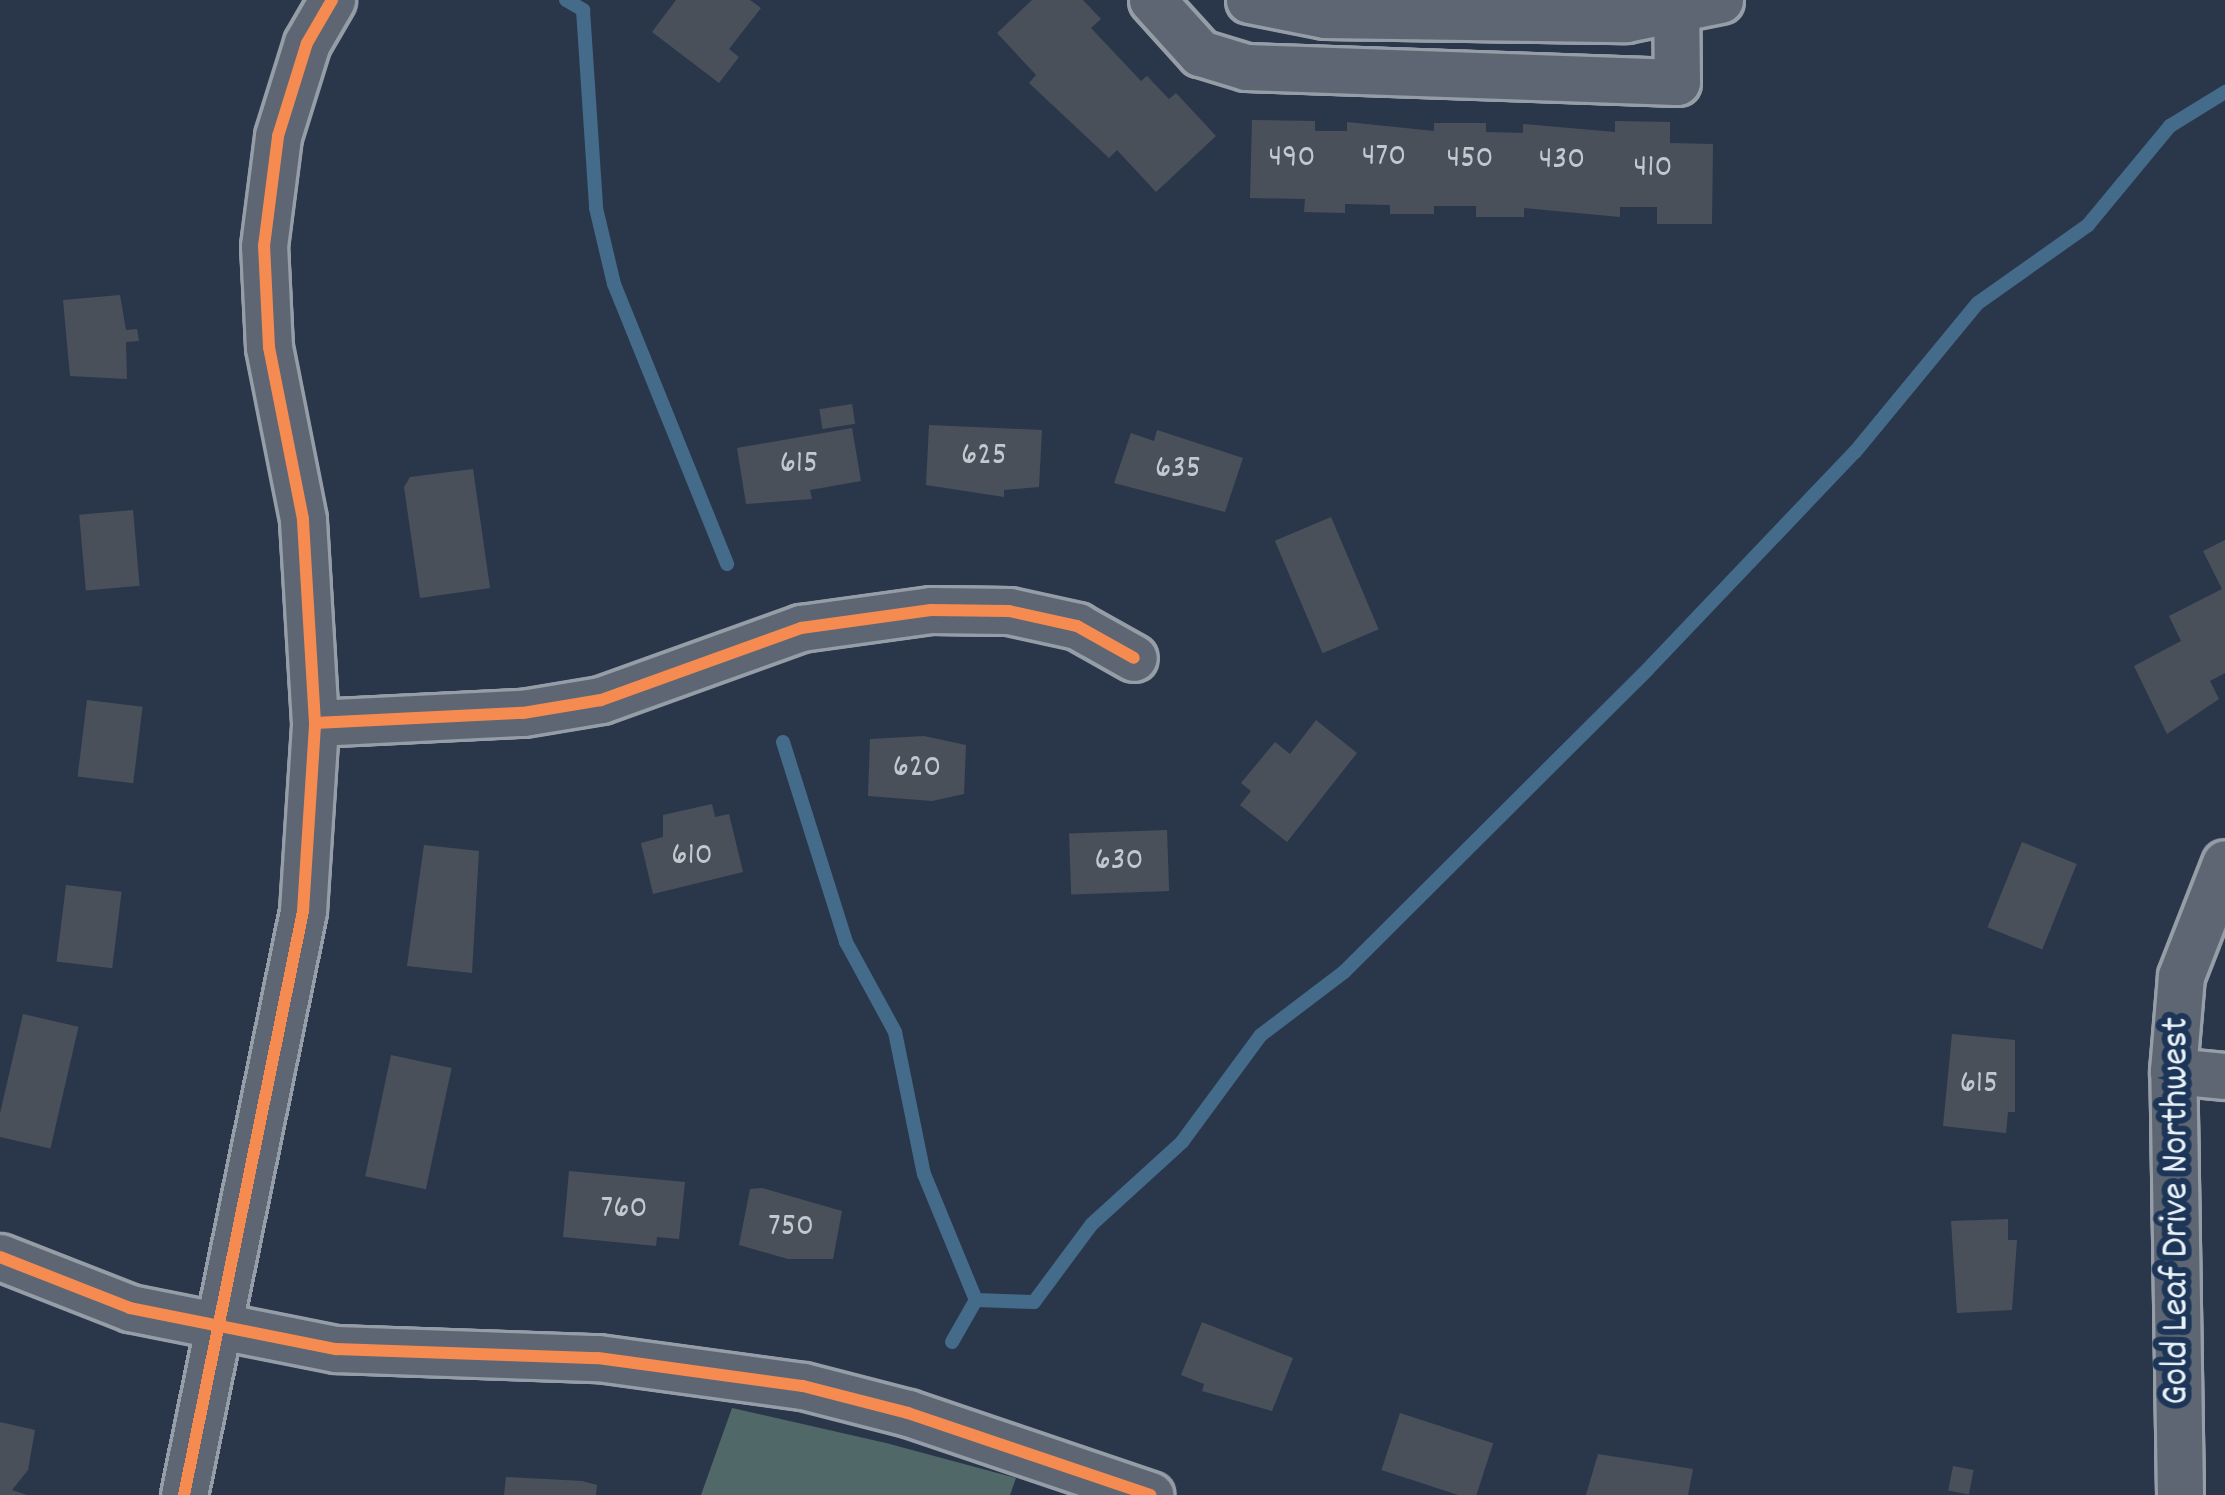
<!DOCTYPE html>
<style>
body{margin:0}
#map{position:relative;width:2225px;height:1495px;overflow:hidden;background:#2a374a;font-family:Dekko,sans-serif}
div>[style]{position:absolute}
.green>*{inset:0;background:#516868}
.stream>*{height:14px;margin:-7px;padding:0 7px;transform-origin:7px;border-radius:7px;background:#446b89}
.building>*{inset:0;background:#4a505a;transform-origin:0 0}
.roads{filter:drop-shadow(3px 0 #959da7) drop-shadow(-3px 0 #959da7) drop-shadow(0 3px #959da7) drop-shadow(0 -3px #959da7)}
.minor>*{height:45px;margin:-22.5px;padding:0 22.5px;transform-origin:22.5px;border-radius:22.5px;background:#5d6672}
.cycleway>*{height:12px;margin:-6px;padding:0 6px;transform-origin:6px;border-radius:6px;background:#f68b52}
span{translate:-50% -50%;white-space:nowrap;text-align:center;line-height:1.15;-webkit-text-stroke:12px #1d3557;paint-order:stroke}
.number-label{font-size:33px;color:#c0c9d0}
.number-label span{-webkit-text-stroke-width:0}
.street-label{font-size:39px;color:#e8f1f8}
</style>
<div id="map">
<div class="green">
<i style="clip-path:polygon(732px 1408px,886px 1443px,1016px 1478px,1010px 1495px,701px 1495px)"></i>
</div>
<div class="stream">
<i style="left:566px;top:0;width:20px;rotate:30deg"></i>
<i style="left:583px;top:10px;width:198px;rotate:86.2deg"></i>
<i style="left:596px;top:208px;width:78px;rotate:76.7deg"></i>
<i style="left:614px;top:284px;width:302px;rotate:68deg"></i>
<i style="left:783px;top:742px;width:210px;rotate:72.5deg"></i>
<i style="left:846px;top:942px;width:102px;rotate:61.4deg"></i>
<i style="left:895px;top:1032px;width:145px;rotate:78.5deg"></i>
<i style="left:924px;top:1174px;width:136px;rotate:67.6deg"></i>
<i style="left:976px;top:1300px;width:58px;rotate:2deg"></i>
<i style="left:1034px;top:1302px;width:97px;rotate:-53.4deg"></i>
<i style="left:1092px;top:1224px;width:122px;rotate:-42.3deg"></i>
<i style="left:1182px;top:1142px;width:133px;rotate:-53.6deg"></i>
<i style="left:1261px;top:1035px;width:104px;rotate:-37.2deg"></i>
<i style="left:1344px;top:972px;width:429px;rotate:-44.9deg"></i>
<i style="left:1648px;top:669px;width:300px;rotate:-46.4deg"></i>
<i style="left:1855px;top:452px;width:193px;rotate:-50.5deg"></i>
<i style="left:1978px;top:303px;width:135px;rotate:-35.3deg"></i>
<i style="left:2088px;top:225px;width:129px;rotate:-50.4deg"></i>
<i style="left:2170px;top:126px;width:65px;rotate:-31.7deg"></i>
<i style="left:952px;top:1342px;width:48px;rotate:-60.3deg"></i>
</div>
<div class="building">
<i style="clip-path:polygon(676px 0,750px 0,761px 8px,729px 49px,739px 57px,719px 83px,652px 32px)"></i>
<i style="clip-path:polygon(1032px 0,1083px 0,1101px 19px,1091px 28px,1141px 81px,1147px 76px,1169px 99px,1176px 93px,1216px 136px,1156px 192px,1117px 150px,1109px 158px,1029px 83px,1036px 75px,997px 33px)"></i>
<i style="clip-path:polygon(1252px 120px,1315px 121px,1315px 131px,1347px 131px,1347px 122px,1434px 131px,1434px 123px,1486px 123px,1486px 132px,1523px 133px,1523px 124px,1615px 132px,1615px 121px,1670px 122px,1670px 143px,1713px 144px,1712px 224px,1657px 224px,1657px 207px,1620px 207px,1620px 217px,1524px 208px,1524px 217px,1476px 217px,1476px 206px,1434px 206px,1434px 214px,1390px 214px,1390px 205px,1345px 204px,1345px 213px,1304px 212px,1305px 199px,1250px 198px)"></i>
<i style="clip-path:polygon(120px 295px,126px 330px,137px 329px,139px 341px,126px 342px,127px 379px,70px 376px,63px 300px)"></i>
<i style="left:852px;top:404px;width:20px;height:33px;rotate:81deg"></i>
<i style="clip-path:polygon(929px 425px,1042px 430px,1039px 487px,1004px 490px,1004px 497px,926px 485px)"></i>
<i style="clip-path:polygon(852px 428px,861px 481px,810px 490px,812px 499px,746px 504px,737px 448px)"></i>
<i style="clip-path:polygon(1157px 430px,1243px 458px,1225px 512px,1114px 483px,1131px 433px,1154px 441px)"></i>
<i style="clip-path:polygon(473px 469px,490px 588px,420px 598px,404px 487px,410px 477px)"></i>
<i style="left:133px;top:510px;width:76px;height:54px;rotate:85deg"></i>
<i style="left:1331px;top:517px;width:122px;height:61px;rotate:67deg"></i>
<i style="clip-path:polygon(2225px 540px,2225px 673px,2210px 681px,2219px 699px,2167px 734px,2134px 666px,2181px 641px,2169px 616px,2222px 589px,2203px 551px)"></i>
<i style="left:87px;top:700px;width:56px;height:77px;rotate:7deg"></i>
<i style="clip-path:polygon(1316px 720px,1357px 753px,1287px 842px,1240px 805px,1251px 791px,1241px 783px,1275px 742px,1290px 754px)"></i>
<i style="clip-path:polygon(924px 736px,966px 745px,964px 794px,932px 801px,868px 796px,870px 739px)"></i>
<i style="clip-path:polygon(712px 804px,715px 817px,729px 814px,743px 872px,653px 894px,641px 843px,663px 837px,663px 815px)"></i>
<i style="left:1167px;top:830px;width:61px;height:98px;rotate:88deg"></i>
<i style="left:2022px;top:842px;width:59px;height:92px;rotate:22deg"></i>
<i style="clip-path:polygon(424px 845px,479px 851px,472px 973px,407px 966px)"></i>
<i style="left:66px;top:885px;width:56px;height:77px;rotate:7deg"></i>
<i style="left:23px;top:1014px;width:57px;height:125px;rotate:13deg"></i>
<i style="clip-path:polygon(1952px 1034px,2015px 1040px,2015px 1112px,2008px 1112px,2006px 1133px,1943px 1126px)"></i>
<i style="left:391px;top:1055px;width:62px;height:124px;rotate:12deg"></i>
<i style="clip-path:polygon(569px 1171px,685px 1182px,679px 1239px,657px 1237px,656px 1246px,563px 1237px)"></i>
<i style="clip-path:polygon(762px 1188px,842px 1211px,833px 1259px,788px 1259px,739px 1245px,750px 1189px)"></i>
<i style="clip-path:polygon(2008px 1219px,2008px 1240px,2017px 1240px,2012px 1310px,1957px 1313px,1951px 1221px)"></i>
<i style="clip-path:polygon(1202px 1322px,1293px 1358px,1272px 1411px,1202px 1391px,1204px 1384px,1181px 1375px)"></i>
<i style="left:1400px;top:1413px;width:98px;height:60px;rotate:18deg"></i>
<i style="clip-path:polygon(0 1422px,35px 1430px,28px 1470px,12px 1490px,27px 1495px,0 1495px)"></i>
<i style="clip-path:polygon(1598px 1454px,1693px 1469px,1688px 1495px,1586px 1495px)"></i>
<i style="left:1953px;top:1466px;width:21px;height:25px;rotate:11deg"></i>
<i style="clip-path:polygon(506px 1477px,582px 1481px,597px 1485px,596px 1495px,504px 1495px)"></i>
</div>
<div class="roads">
<div class="minor">
<i style="left:1152px;top:0;width:72px;rotate:47.8deg"></i>
<i style="left:1200px;top:53px;width:48px;rotate:16.9deg"></i>
<i style="left:1246px;top:67px;width:431px;rotate:2deg"></i>
<i style="left:1677px;top:82px;width:82px;rotate:-90.7deg"></i>
<i style="left:1249px;top:0;width:77px;rotate:11.2deg"></i>
<i style="left:1325px;top:15px;width:301px;rotate:0.8deg"></i>
<i style="left:1626px;top:19px;width:96px;rotate:-11.4deg"></i>
<i style="left:315px;top:723px;width:208px;rotate:-2.8deg"></i>
<i style="left:523px;top:713px;width:79px;rotate:-9.5deg"></i>
<i style="left:601px;top:700px;width:213px;rotate:-19.8deg"></i>
<i style="left:801px;top:628px;width:131px;rotate:-7.9deg"></i>
<i style="left:931px;top:610px;width:78px;rotate:0.7deg"></i>
<i style="left:1009px;top:611px;width:70px;rotate:12.4deg"></i>
<i style="left:1077px;top:626px;width:65px;rotate:29.3deg"></i>
<i style="left:2173px;top:1071px;width:52px;rotate:5.5deg"></i>
<i style="left:0;top:1257px;width:140px;rotate:21.4deg"></i>
<i style="left:130px;top:1308px;width:210px;rotate:11.3deg"></i>
<i style="left:336px;top:1349px;width:262px;rotate:2deg"></i>
<i style="left:598px;top:1358px;width:207px;rotate:7.8deg"></i>
<i style="left:803px;top:1386px;width:108px;rotate:14.4deg"></i>
<i style="left:908px;top:1413px;width:256px;rotate:18.7deg"></i>
<i style="left:184px;top:1495px;width:596px;rotate:-78.48deg"></i>
<i style="left:303px;top:911px;width:188px;rotate:-86.3deg"></i>
<i style="left:315px;top:723px;width:204px;rotate:-93.4deg"></i>
<i style="left:303px;top:519px;width:175px;rotate:-101.2deg"></i>
<i style="left:269px;top:347px;width:101px;rotate:-92.8deg"></i>
<i style="left:264px;top:246px;width:111px;rotate:-82.7deg"></i>
<i style="left:278px;top:136px;width:97px;rotate:-72.7deg"></i>
<i style="left:307px;top:43px;width:50px;rotate:-59.8deg"></i>
<i style="left:2180px;top:1495px;width:424px;rotate:-90.9deg"></i>
<i style="left:2173px;top:1071px;width:95px;rotate:-85.2deg"></i>
<i style="left:2181px;top:976px;width:121px;rotate:-68.7deg"></i>
</div>
</div>
<div class="cycleway">
<i style="left:315px;top:723px;width:208px;rotate:-2.8deg"></i>
<i style="left:523px;top:713px;width:79px;rotate:-9.5deg"></i>
<i style="left:601px;top:700px;width:213px;rotate:-19.8deg"></i>
<i style="left:801px;top:628px;width:131px;rotate:-7.9deg"></i>
<i style="left:931px;top:610px;width:78px;rotate:0.7deg"></i>
<i style="left:1009px;top:611px;width:70px;rotate:12.4deg"></i>
<i style="left:1077px;top:626px;width:65px;rotate:29.3deg"></i>
<i style="left:0;top:1257px;width:140px;rotate:21.4deg"></i>
<i style="left:130px;top:1308px;width:210px;rotate:11.3deg"></i>
<i style="left:336px;top:1349px;width:262px;rotate:2deg"></i>
<i style="left:598px;top:1358px;width:207px;rotate:7.8deg"></i>
<i style="left:803px;top:1386px;width:108px;rotate:14.4deg"></i>
<i style="left:908px;top:1413px;width:256px;rotate:18.7deg"></i>
<i style="left:184px;top:1495px;width:596px;rotate:-78.48deg"></i>
<i style="left:303px;top:911px;width:188px;rotate:-86.3deg"></i>
<i style="left:315px;top:723px;width:204px;rotate:-93.4deg"></i>
<i style="left:303px;top:519px;width:175px;rotate:-101.2deg"></i>
<i style="left:269px;top:347px;width:101px;rotate:-92.8deg"></i>
<i style="left:264px;top:246px;width:111px;rotate:-82.7deg"></i>
<i style="left:278px;top:136px;width:97px;rotate:-72.7deg"></i>
<i style="left:307px;top:43px;width:50px;rotate:-59.8deg"></i>
</div>
<div class="number-label">
<span style="left:1384px;top:158px">470</span>
<span style="left:1292px;top:159px">490</span>
<span style="left:1470px;top:160px">450</span>
<span style="left:1562px;top:161px">430</span>
<span style="left:1653px;top:169px">410</span>
<span style="left:984px;top:457px">625</span>
<span style="left:799px;top:465px">615</span>
<span style="left:1178px;top:470px">635</span>
<span style="left:917px;top:769px">620</span>
<span style="left:692px;top:857px">610</span>
<span style="left:1119px;top:862px">630</span>
<span style="left:1979px;top:1085px">615</span>
<span style="left:624px;top:1210px">760</span>
<span style="left:791px;top:1228px">750</span>
</div>
<div class="street-label">
<span style="left:2179px;top:1211px;rotate:-90deg">Gold Leaf Drive Northwest</span>
</div>
</div>
